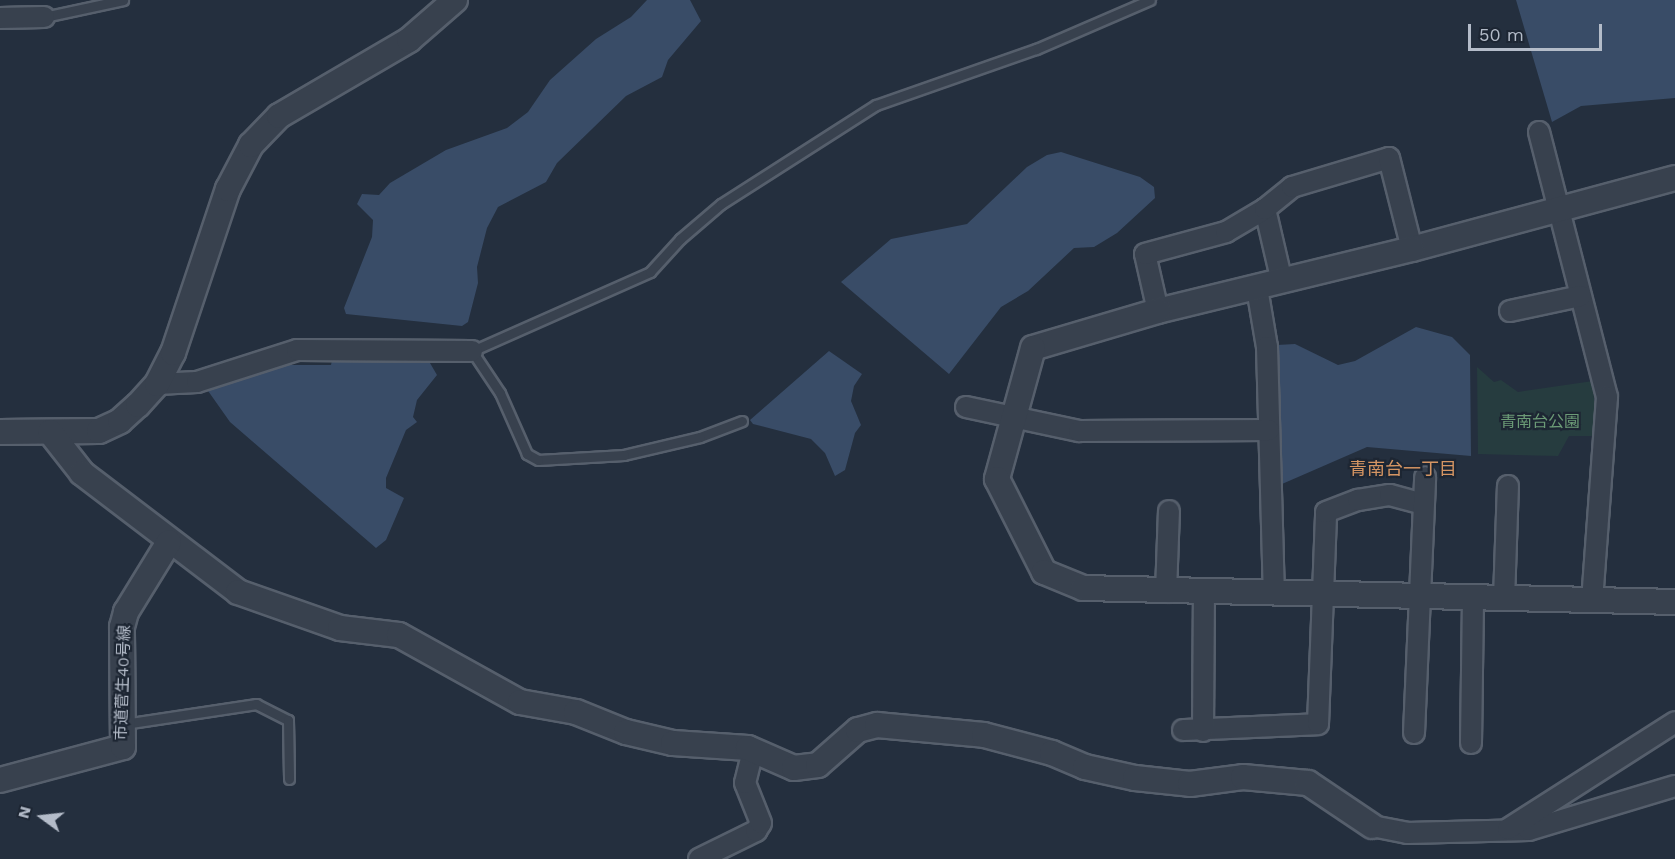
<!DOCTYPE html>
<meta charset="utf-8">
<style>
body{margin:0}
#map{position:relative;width:1675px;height:859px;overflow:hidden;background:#242f3e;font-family:"Work Sans","Noto Sans JP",sans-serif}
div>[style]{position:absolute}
.green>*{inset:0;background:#263c3f}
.water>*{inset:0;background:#394c67}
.roads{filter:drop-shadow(2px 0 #565f6c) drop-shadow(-2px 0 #565f6c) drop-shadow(0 2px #565f6c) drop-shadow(0 -2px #565f6c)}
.service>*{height:9px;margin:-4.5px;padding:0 4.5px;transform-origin:4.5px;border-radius:4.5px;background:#38414e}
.minor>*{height:20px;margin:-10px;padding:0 10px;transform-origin:10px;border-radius:10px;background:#38414e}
.tertiary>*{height:24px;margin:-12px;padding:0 12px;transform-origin:12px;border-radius:12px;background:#38414e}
span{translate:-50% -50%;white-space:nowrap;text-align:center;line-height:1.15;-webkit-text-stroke:4.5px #1d2633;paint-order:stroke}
.park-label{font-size:16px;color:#6b9a76}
.street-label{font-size:16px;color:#b4bcc9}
.neighbourhood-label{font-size:18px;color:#d59563}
.north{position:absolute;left:12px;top:787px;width:60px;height:60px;-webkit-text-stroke:4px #1d2633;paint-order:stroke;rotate:285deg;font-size:16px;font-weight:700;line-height:24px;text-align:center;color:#b4bcc9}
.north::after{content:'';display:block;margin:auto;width:21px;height:27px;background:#b4bcc9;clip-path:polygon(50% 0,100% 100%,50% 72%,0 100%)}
.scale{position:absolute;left:1468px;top:24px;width:134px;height:27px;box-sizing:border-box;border:3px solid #b4bcc9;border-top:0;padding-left:8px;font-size:18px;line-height:21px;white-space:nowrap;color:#b4bcc9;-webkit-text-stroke:4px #1d2633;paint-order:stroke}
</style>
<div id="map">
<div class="green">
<i style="clip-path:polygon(1477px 367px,1494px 382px,1501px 380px,1518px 392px,1593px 381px,1596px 436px,1569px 436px,1558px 456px,1478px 454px)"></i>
</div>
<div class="water">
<i style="clip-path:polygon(647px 0,690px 0,701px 21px,668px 60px,662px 77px,626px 96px,557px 163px,546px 182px,498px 207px,487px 228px,477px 267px,478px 283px,468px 322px,462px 326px,346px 314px,344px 308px,372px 237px,373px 220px,357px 204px,362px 194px,379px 195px,390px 183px,446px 150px,507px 128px,528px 112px,550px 80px,596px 39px,631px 17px)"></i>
<i style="clip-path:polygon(1516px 0,1675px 0,1675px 98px,1581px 106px,1552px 122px)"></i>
<i style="clip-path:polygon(1061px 152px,1140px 177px,1154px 187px,1155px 198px,1117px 233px,1094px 247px,1074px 248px,1028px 291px,1001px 307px,949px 374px,841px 282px,891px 239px,967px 224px,1027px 167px,1047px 155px)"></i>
<i style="clip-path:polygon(1416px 327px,1452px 337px,1470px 355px,1471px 456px,1367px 447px,1282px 484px,1277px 345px,1295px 344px,1338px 365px,1355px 361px)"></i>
<i style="clip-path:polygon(829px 351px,862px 374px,854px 386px,851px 401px,861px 425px,855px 433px,845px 470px,835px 476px,825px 453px,811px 439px,753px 424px,750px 420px)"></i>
<i style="clip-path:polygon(332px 360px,430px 363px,437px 375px,417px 400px,413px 417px,417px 422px,406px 430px,386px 478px,386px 488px,404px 498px,386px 540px,376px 548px,230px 422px,206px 388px,289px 365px,331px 365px)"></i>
</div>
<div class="roads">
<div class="service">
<i style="left:44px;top:17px;width:81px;rotate:-12.1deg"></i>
<i style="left:742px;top:421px;width:45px;rotate:159.1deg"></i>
<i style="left:700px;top:437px;width:78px;rotate:166.7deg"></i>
<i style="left:624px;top:455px;width:86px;rotate:176.7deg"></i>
<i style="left:538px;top:460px;width:13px;rotate:-151deg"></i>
<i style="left:527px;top:454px;width:67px;rotate:-113.9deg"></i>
<i style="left:500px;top:393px;width:50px;rotate:-123.7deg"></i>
<i style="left:472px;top:351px;width:195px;rotate:-23.9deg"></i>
<i style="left:650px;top:272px;width:45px;rotate:-47.7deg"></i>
<i style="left:680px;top:239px;width:54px;rotate:-40.5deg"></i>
<i style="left:721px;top:204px;width:184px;rotate:-32.6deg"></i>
<i style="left:876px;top:105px;width:170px;rotate:-19.3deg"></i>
<i style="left:1036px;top:49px;width:124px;rotate:-23.3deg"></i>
<i style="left:124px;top:724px;width:134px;rotate:-8.6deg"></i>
<i style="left:256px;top:704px;width:36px;rotate:27deg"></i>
<i style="left:288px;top:720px;width:59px;rotate:89deg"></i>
</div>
<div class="minor">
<i style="left:0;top:18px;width:44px;rotate:-1.3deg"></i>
<i style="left:1539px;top:132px;width:274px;rotate:75.6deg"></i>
<i style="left:1607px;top:397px;width:204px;rotate:94.2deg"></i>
<i style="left:1265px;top:209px;width:75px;rotate:76.9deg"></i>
<i style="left:1257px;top:288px;width:60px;rotate:80.4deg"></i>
<i style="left:1267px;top:347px;width:247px;rotate:88.4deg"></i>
<i style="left:1158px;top:311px;width:58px;rotate:-102.8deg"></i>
<i style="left:1145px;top:254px;width:84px;rotate:-15.2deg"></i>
<i style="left:1226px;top:232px;width:45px;rotate:-30.5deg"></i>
<i style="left:1265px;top:209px;width:35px;rotate:-39deg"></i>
<i style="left:1292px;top:187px;width:101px;rotate:-16.6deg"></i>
<i style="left:1389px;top:158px;width:94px;rotate:75.8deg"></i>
<i style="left:1510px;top:311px;width:72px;rotate:-12.1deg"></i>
<i style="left:157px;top:384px;width:40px;rotate:-2.9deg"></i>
<i style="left:197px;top:382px;width:105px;rotate:-17.7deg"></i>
<i style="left:297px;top:350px;width:175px;rotate:0.3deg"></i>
<i style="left:966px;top:407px;width:116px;rotate:12deg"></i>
<i style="left:1079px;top:431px;width:190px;rotate:-0.3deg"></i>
<i style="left:1166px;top:592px;width:81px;rotate:-87.9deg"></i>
<i style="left:1504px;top:599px;width:113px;rotate:-88deg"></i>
<i style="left:1183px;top:730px;width:135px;rotate:-2.5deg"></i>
<i style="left:1318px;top:724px;width:212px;rotate:-87.8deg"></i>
<i style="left:1326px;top:512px;width:34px;rotate:-21deg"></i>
<i style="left:1358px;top:500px;width:32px;rotate:-9deg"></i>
<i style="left:1390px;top:495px;width:34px;rotate:15deg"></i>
<i style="left:1203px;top:731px;width:138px;rotate:-89.6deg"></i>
<i style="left:1414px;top:733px;width:256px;rotate:-87.5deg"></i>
<i style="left:1471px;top:743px;width:145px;rotate:-89.2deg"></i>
<i style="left:1372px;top:826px;width:36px;rotate:11deg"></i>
<i style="left:1407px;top:833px;width:122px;rotate:-1.4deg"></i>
<i style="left:1529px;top:830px;width:152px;rotate:-16.8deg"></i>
<i style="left:1508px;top:829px;width:198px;rotate:-32.6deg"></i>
<i style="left:699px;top:859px;width:64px;rotate:-26.2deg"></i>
<i style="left:756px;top:831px;width:9px;rotate:-58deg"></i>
<i style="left:761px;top:823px;width:43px;rotate:-111.8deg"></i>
<i style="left:745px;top:783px;width:34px;rotate:-76deg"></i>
</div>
<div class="tertiary">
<i style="left:1675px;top:178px;width:272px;rotate:164.9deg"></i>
<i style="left:1412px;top:249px;width:261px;rotate:166.3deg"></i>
<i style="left:1158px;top:311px;width:130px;rotate:163.5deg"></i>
<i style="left:1033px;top:348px;width:136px;rotate:105.4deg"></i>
<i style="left:997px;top:479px;width:104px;rotate:63.2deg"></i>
<i style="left:1044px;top:572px;width:42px;rotate:22.3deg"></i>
<i style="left:1083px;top:588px;width:592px;rotate:1.35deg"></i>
<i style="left:0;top:432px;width:99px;rotate:-0.6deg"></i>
<i style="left:99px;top:431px;width:23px;rotate:-25deg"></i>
<i style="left:120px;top:421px;width:24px;rotate:-42deg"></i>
<i style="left:138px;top:405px;width:28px;rotate:-48deg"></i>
<i style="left:157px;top:384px;width:35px;rotate:-63deg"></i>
<i style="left:173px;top:353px;width:173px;rotate:-71.5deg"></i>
<i style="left:228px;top:189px;width:50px;rotate:-62.4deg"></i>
<i style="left:251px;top:145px;width:40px;rotate:-46deg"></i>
<i style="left:279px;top:116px;width:151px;rotate:-30.3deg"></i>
<i style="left:409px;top:40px;width:61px;rotate:-41deg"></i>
<i style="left:50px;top:432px;width:52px;rotate:52deg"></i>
<i style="left:82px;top:473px;width:196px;rotate:37.3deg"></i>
<i style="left:238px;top:592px;width:108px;rotate:19.4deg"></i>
<i style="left:340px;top:628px;width:59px;rotate:6.8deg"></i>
<i style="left:399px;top:635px;width:138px;rotate:29deg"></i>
<i style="left:520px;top:702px;width:57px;rotate:10.1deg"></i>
<i style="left:576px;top:712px;width:54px;rotate:21.8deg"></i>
<i style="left:626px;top:732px;width:48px;rotate:13.2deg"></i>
<i style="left:673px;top:743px;width:75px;rotate:3.8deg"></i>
<i style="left:748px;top:748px;width:50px;rotate:23.5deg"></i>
<i style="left:794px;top:768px;width:24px;rotate:-7deg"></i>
<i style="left:818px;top:765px;width:53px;rotate:-41.2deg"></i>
<i style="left:858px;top:730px;width:20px;rotate:-15deg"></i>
<i style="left:877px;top:725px;width:107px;rotate:5.3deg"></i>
<i style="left:984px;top:735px;width:70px;rotate:14.8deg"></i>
<i style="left:1052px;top:753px;width:36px;rotate:23deg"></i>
<i style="left:1085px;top:767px;width:51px;rotate:12.4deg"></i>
<i style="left:1135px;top:778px;width:55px;rotate:6.2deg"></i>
<i style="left:1190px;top:784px;width:53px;rotate:-7.5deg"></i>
<i style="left:1243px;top:777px;width:65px;rotate:5.3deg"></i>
<i style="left:1308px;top:783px;width:77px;rotate:33.9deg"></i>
<i style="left:0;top:780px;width:127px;rotate:-15deg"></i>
<i style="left:123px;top:747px;width:120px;rotate:-90.5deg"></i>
<i style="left:122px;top:627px;width:16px;rotate:-75deg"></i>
<i style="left:126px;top:612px;width:82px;rotate:-58.4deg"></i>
</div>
</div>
<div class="park-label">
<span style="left:1540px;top:422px">青南台公園</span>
</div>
<div class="street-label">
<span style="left:123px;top:683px;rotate:-88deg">市道菅生40号線</span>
</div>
<div class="neighbourhood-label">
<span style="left:1403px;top:469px">青南台一丁目</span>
</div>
<div class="north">N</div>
<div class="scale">50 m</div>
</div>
